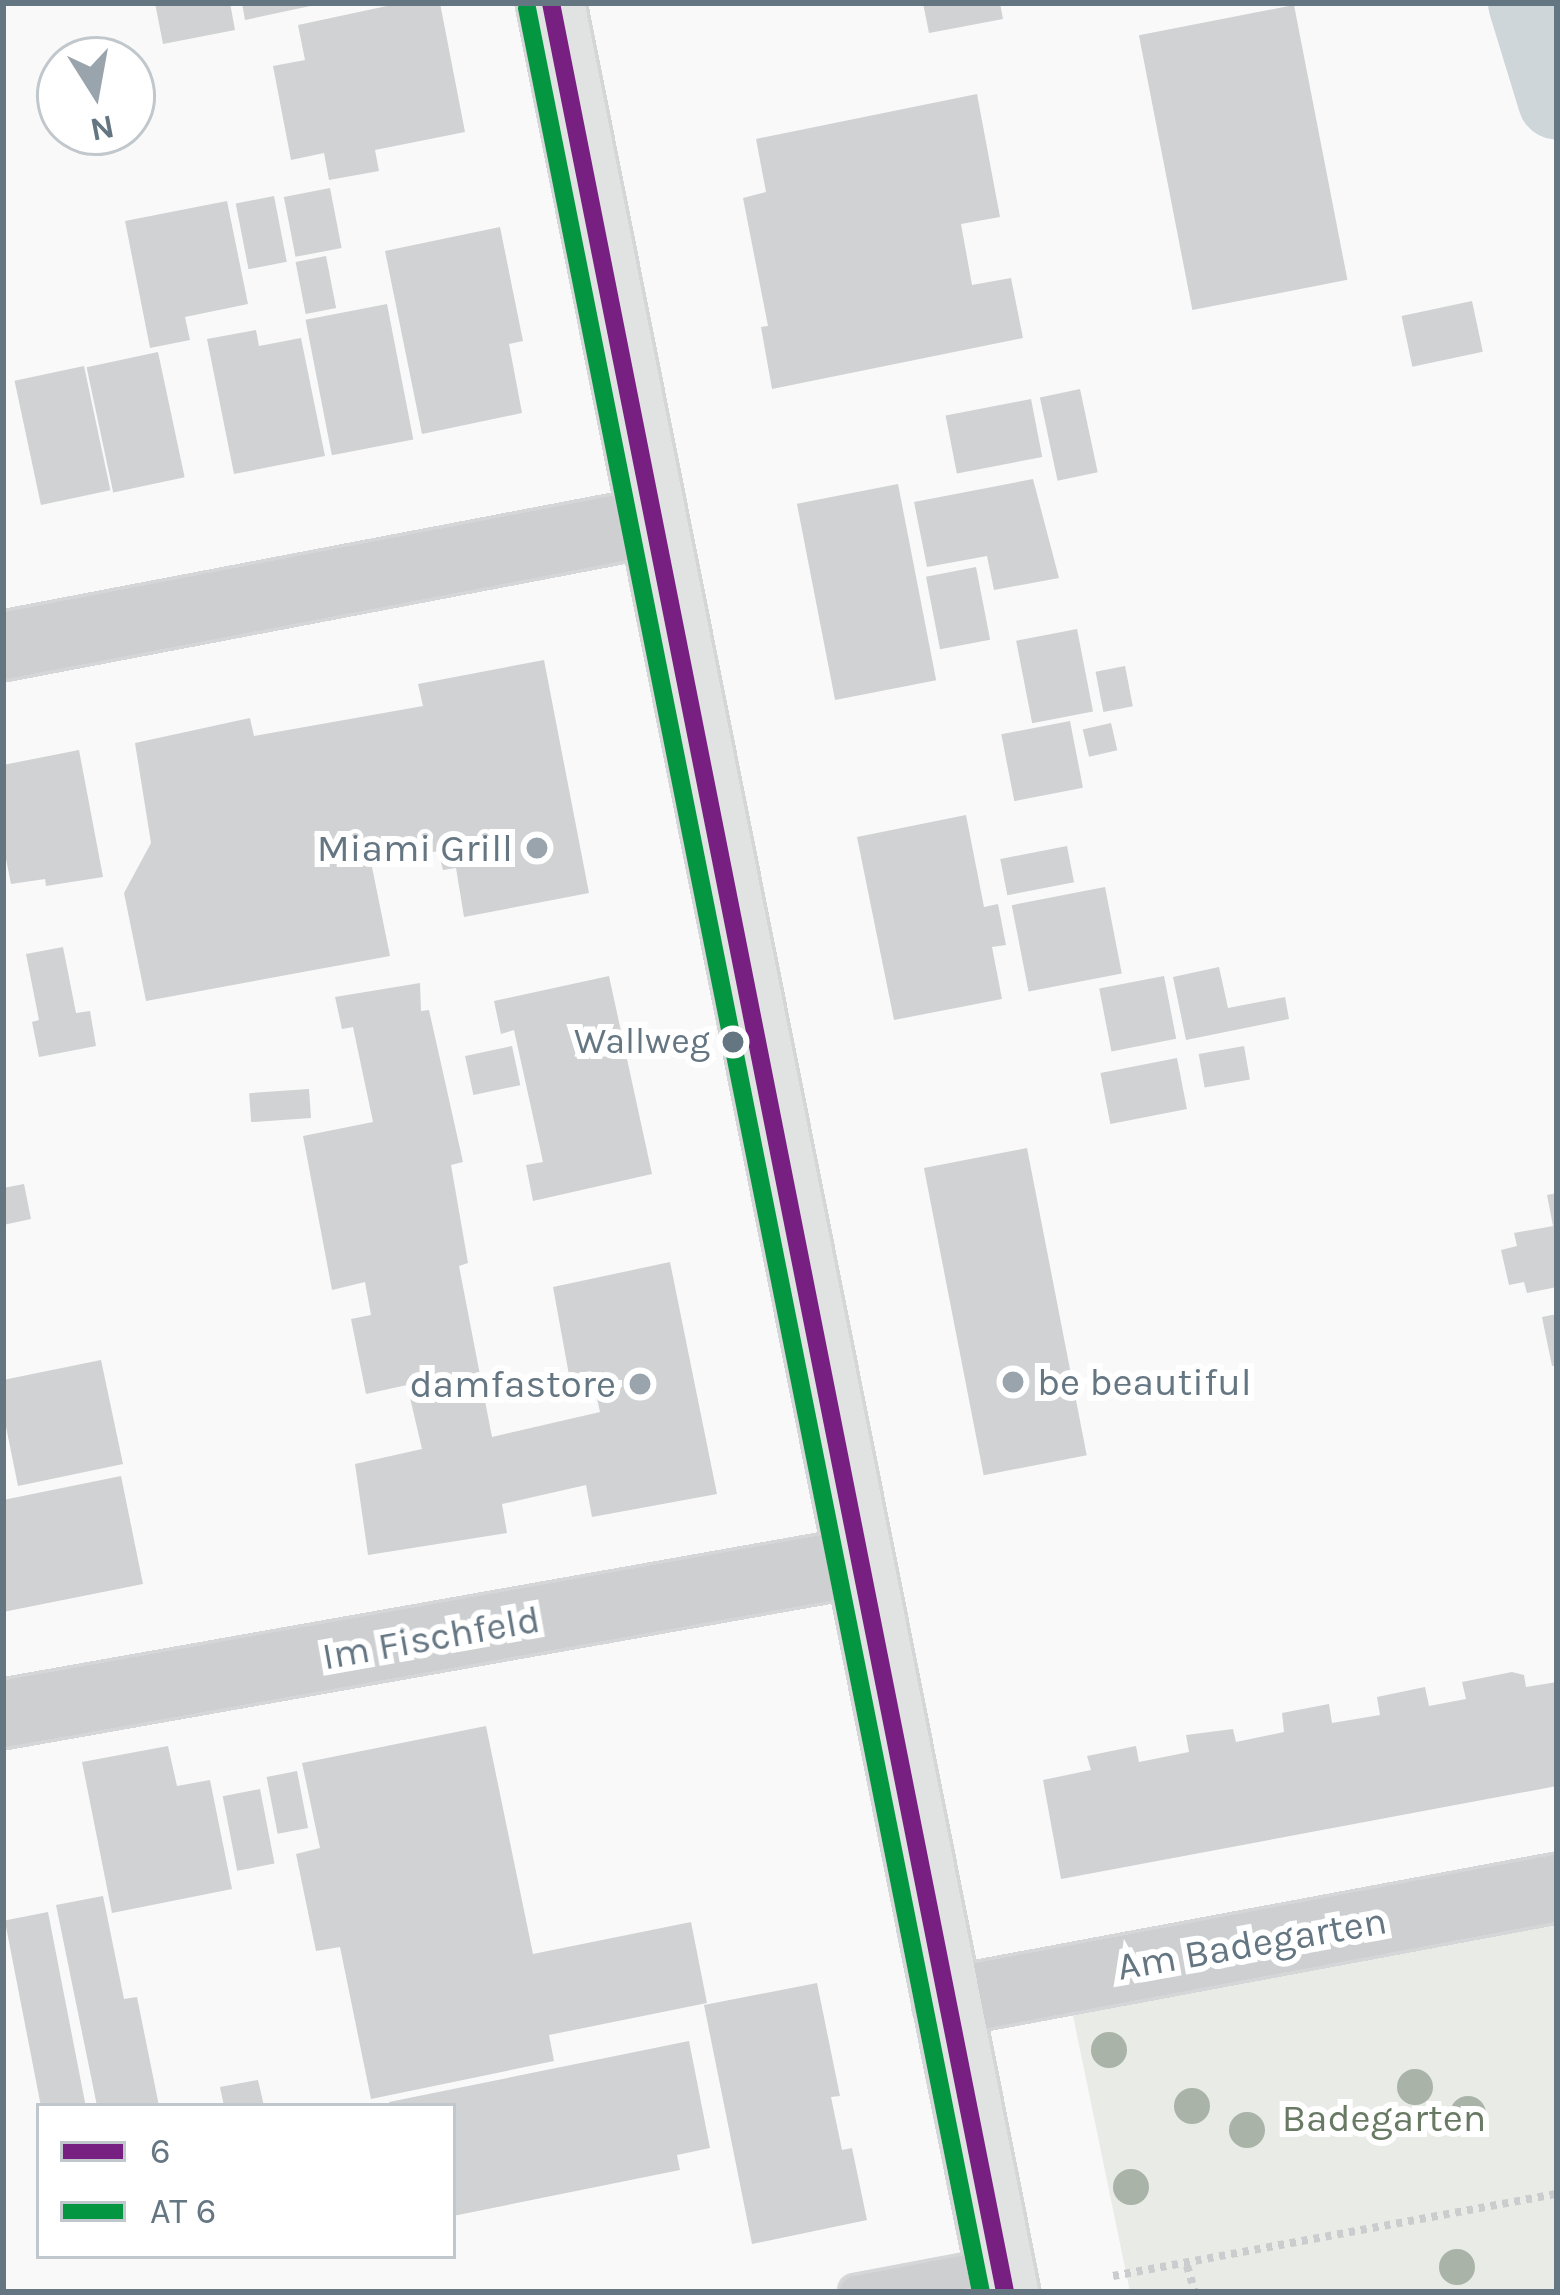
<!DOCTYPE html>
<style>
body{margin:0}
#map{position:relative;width:1560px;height:2295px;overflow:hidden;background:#f9f9f9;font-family:Karla,sans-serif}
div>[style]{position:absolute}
.green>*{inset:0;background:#e8ebe6}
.canal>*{height:78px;margin:-39px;padding:0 39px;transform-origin:39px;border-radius:39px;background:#ced6d9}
.building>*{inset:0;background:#d0d2d3;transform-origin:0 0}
.path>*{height:8px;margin-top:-4px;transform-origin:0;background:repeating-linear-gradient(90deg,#cbcccd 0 6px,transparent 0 12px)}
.roads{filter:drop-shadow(3px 0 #d5d6d7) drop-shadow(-3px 0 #d5d6d7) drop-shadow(0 3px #d5d6d7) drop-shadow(0 -3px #d5d6d7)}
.lane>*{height:33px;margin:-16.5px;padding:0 16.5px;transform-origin:16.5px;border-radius:16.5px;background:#cecfd0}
.street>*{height:66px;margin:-33px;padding:0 33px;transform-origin:33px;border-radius:33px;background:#cecfd0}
.primary>*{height:66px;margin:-33px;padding:0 33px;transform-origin:33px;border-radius:33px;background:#e1e2e2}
.bus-1>*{height:18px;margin:-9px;padding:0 9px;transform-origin:9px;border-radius:9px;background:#772081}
.bus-2>*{height:18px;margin:-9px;padding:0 9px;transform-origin:9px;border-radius:9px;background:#059641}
.trees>*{width:36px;height:36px;margin:-18px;border-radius:50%;background:#a9b3a7}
.dots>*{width:33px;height:33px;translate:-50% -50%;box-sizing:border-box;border:6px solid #fff;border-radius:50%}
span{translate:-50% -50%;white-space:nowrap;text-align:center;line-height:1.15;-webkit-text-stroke:12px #fff;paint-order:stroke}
.bus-label{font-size:36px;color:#657683}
.right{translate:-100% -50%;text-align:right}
.poi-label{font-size:39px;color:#657683}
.left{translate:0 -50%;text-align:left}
.street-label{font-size:39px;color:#657683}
.park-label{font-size:39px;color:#687a64}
.frame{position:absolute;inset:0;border:6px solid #657683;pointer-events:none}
.legend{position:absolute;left:36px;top:2103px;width:420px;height:156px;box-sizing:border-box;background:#fff;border:3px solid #c1c8cd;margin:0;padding:15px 21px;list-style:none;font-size:36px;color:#657683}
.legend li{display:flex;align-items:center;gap:24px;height:60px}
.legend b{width:60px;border:3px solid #c1c8cd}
.north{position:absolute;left:36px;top:36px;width:120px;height:120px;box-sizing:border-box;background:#fff;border:3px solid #c1c8cd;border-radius:50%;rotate:169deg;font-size:33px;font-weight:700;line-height:48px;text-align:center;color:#657683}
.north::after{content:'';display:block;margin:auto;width:42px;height:54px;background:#99a4ac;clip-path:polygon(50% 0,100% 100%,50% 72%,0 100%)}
</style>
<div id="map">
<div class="green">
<i style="clip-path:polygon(1557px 1909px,1557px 2292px,1130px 2292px,1070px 2001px)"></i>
</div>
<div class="canal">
<i style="left:1527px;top:3px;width:102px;rotate:73deg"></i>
</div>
<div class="building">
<i style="clip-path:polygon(155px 3px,230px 3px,235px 30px,163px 44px)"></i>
<i style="clip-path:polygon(242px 3px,315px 3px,315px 5px,245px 20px)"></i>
<i style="clip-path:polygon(401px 3px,440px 3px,465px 132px,375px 150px,379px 171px,329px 180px,324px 153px,291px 160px,273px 66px,305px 60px,298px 25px)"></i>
<i style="clip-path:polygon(923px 3px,1000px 3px,1003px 19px,929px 33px)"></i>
<i style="left:1294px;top:5px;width:280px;height:158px;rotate:79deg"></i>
<i style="clip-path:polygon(977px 94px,1000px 217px,961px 224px,972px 285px,1011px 278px,1023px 338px,772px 389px,761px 327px,768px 326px,743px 198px,766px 192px,756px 139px)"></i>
<i style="left:330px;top:188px;width:61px;height:47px;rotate:79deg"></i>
<i style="left:274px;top:196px;width:67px;height:39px;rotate:79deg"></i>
<i style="clip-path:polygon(227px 201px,248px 304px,185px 317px,190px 340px,150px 348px,125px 221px)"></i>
<i style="clip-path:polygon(500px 227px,523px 341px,509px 344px,522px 413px,422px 434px,385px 251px)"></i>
<i style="left:326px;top:256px;width:53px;height:31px;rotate:79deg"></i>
<i style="left:1472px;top:301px;width:52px;height:72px;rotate:78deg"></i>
<i style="left:387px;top:304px;width:138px;height:83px;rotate:79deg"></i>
<i style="clip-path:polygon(256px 330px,259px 346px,301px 338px,325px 456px,234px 474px,207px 339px)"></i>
<i style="left:158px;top:352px;width:128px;height:73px;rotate:78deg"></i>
<i style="left:84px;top:366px;width:127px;height:71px;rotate:78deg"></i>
<i style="left:1080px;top:389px;width:85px;height:41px;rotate:78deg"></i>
<i style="left:1031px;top:399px;width:59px;height:87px;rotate:79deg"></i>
<i style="clip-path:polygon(1033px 479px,1059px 578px,994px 590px,987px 556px,927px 567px,914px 502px)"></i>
<i style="left:898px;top:484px;width:200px;height:103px;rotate:79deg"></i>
<i style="left:976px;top:567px;width:74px;height:51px;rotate:79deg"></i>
<i style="left:1077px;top:629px;width:84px;height:62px;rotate:79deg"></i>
<i style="clip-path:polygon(544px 660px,589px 893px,464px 917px,456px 868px,443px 870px,438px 851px,406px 857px,402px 848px,369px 852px,390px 956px,146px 1001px,124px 893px,151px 843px,135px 743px,250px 718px,254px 736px,423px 706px,418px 684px)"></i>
<i style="left:1125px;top:666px;width:41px;height:30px;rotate:79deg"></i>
<i style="left:1070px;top:721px;width:68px;height:70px;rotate:79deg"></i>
<i style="left:1111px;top:723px;width:28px;height:29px;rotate:77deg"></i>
<i style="clip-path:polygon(79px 750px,103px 877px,46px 886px,45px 879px,11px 884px,3px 844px,3px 765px)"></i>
<i style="clip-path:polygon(966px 815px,984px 907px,998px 904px,1006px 945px,992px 947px,1002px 999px,894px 1020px,857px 837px)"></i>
<i style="left:1067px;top:846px;width:37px;height:68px;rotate:79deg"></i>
<i style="left:1105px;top:887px;width:88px;height:95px;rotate:79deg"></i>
<i style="clip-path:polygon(63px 947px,76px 1013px,90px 1011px,96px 1046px,39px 1057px,32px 1022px,39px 1020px,26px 954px)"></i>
<i style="clip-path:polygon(1219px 967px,1228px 1008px,1285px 997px,1289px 1019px,1186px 1040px,1173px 977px)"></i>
<i style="clip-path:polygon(609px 976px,652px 1174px,533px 1201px,526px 1165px,543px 1162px,514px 1030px,501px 1034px,494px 1001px)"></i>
<i style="left:1164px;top:976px;width:64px;height:66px;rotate:79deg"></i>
<i style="clip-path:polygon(420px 983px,421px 1011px,429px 1010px,463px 1162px,451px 1165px,468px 1263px,459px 1266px,492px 1437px,600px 1412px,591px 1371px,569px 1375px,553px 1287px,670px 1262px,717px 1494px,592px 1517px,586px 1485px,502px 1504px,507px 1533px,368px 1555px,355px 1464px,422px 1449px,407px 1385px,366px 1394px,351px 1319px,371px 1315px,365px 1282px,332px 1290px,303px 1136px,373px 1122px,353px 1027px,342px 1029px,335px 997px)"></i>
<i style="left:512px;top:1046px;width:40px;height:48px;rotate:78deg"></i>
<i style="left:1244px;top:1046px;width:34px;height:46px;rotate:80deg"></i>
<i style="left:1177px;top:1058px;width:52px;height:78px;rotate:79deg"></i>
<i style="left:309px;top:1089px;width:29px;height:60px;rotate:86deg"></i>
<i style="left:1027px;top:1148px;width:313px;height:105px;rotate:79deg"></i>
<i style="clip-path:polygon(24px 1184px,31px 1219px,3px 1225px,3px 1188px)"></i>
<i style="clip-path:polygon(1557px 1193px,1557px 1287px,1527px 1293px,1524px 1282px,1509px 1285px,1501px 1250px,1517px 1246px,1514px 1233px,1553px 1226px,1547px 1195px)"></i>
<i style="clip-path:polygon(1557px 1314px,1557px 1365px,1552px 1366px,1542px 1317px)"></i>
<i style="clip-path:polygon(101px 1360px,123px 1464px,18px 1486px,3px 1412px,3px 1380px)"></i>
<i style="clip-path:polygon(121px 1476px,143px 1584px,3px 1612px,3px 1500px)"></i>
<i style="clip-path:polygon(1512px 1672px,1524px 1675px,1526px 1687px,1557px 1682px,1557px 1786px,1061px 1879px,1043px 1780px,1091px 1770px,1087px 1756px,1136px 1746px,1139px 1762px,1189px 1752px,1186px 1735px,1233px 1729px,1236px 1742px,1284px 1732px,1282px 1713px,1329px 1704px,1332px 1723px,1380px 1715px,1377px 1697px,1425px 1687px,1429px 1706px,1466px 1699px,1462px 1682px)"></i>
<i style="clip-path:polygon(486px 1726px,533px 1954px,691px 1922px,707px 2003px,549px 2035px,554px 2061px,371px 2099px,340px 1947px,316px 1951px,296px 1854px,320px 1848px,302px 1763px)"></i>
<i style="clip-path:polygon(168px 1746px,177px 1786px,210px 1780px,232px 1889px,112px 1913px,82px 1762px)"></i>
<i style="left:297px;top:1771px;width:58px;height:31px;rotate:79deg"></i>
<i style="left:260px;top:1789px;width:76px;height:38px;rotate:79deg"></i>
<i style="clip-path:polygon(103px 1896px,124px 1999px,137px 1997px,159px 2106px,97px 2106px,56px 1905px)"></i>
<i style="left:48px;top:1912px;width:198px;height:44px;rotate:79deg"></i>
<i style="clip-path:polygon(817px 1983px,840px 2096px,831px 2097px,842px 2150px,852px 2148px,867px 2220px,752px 2244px,704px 2005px)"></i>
<i style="clip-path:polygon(689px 2041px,710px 2148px,677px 2155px,680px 2170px,453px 2216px,453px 2106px,390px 2106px,389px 2102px)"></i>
<i style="clip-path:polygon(258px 2080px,264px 2106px,224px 2106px,220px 2087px)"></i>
</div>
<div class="path">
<i style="left:1187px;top:2266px;width:27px;rotate:73deg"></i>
<i style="left:1113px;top:2276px;width:452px;rotate:-10.5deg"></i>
</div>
<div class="roads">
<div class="lane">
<i style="left:856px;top:2292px;width:146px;rotate:-10.7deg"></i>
</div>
<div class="street">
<i style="left:3px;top:646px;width:660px;rotate:-10.83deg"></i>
<i style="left:3px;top:1714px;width:869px;rotate:-10.07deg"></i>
<i style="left:947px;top:2002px;width:621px;rotate:-10.59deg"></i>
</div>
<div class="primary">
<i style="left:551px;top:3px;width:2334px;rotate:78.78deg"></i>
</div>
</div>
<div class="bus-1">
<i style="left:551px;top:3px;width:2334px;rotate:78.78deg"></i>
</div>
<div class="bus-2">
<i style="left:527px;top:8px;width:2329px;rotate:78.76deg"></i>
</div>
<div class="trees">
<i style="left:1109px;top:2050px"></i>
<i style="left:1415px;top:2087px"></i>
<i style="left:1192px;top:2106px"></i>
<i style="left:1468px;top:2114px"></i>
<i style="left:1247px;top:2130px"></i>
<i style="left:1131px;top:2187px"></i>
<i style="left:1457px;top:2267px"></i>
</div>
<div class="dots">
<i style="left:537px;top:848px;background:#99a4ac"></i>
<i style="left:733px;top:1042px;background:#657683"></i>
<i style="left:1013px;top:1382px;background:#99a4ac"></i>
<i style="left:640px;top:1384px;background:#99a4ac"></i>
</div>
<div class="bus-label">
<span class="right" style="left:710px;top:1042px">Wallweg</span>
</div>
<div class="poi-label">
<span class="right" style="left:513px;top:848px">Miami Grill</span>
<span class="left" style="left:1037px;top:1382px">be beautiful</span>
<span class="right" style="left:616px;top:1384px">damfastore</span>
</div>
<div class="street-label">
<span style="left:431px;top:1638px;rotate:-10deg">Im Fischfeld</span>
<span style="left:1252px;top:1944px;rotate:-10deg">Am Badegarten</span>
</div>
<div class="park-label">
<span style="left:1384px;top:2118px">Badegarten</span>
</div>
<div class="frame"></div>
<ul class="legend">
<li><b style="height:15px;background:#772081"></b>6</li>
<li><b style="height:15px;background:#059641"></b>AT 6</li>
</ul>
<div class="north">N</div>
</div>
